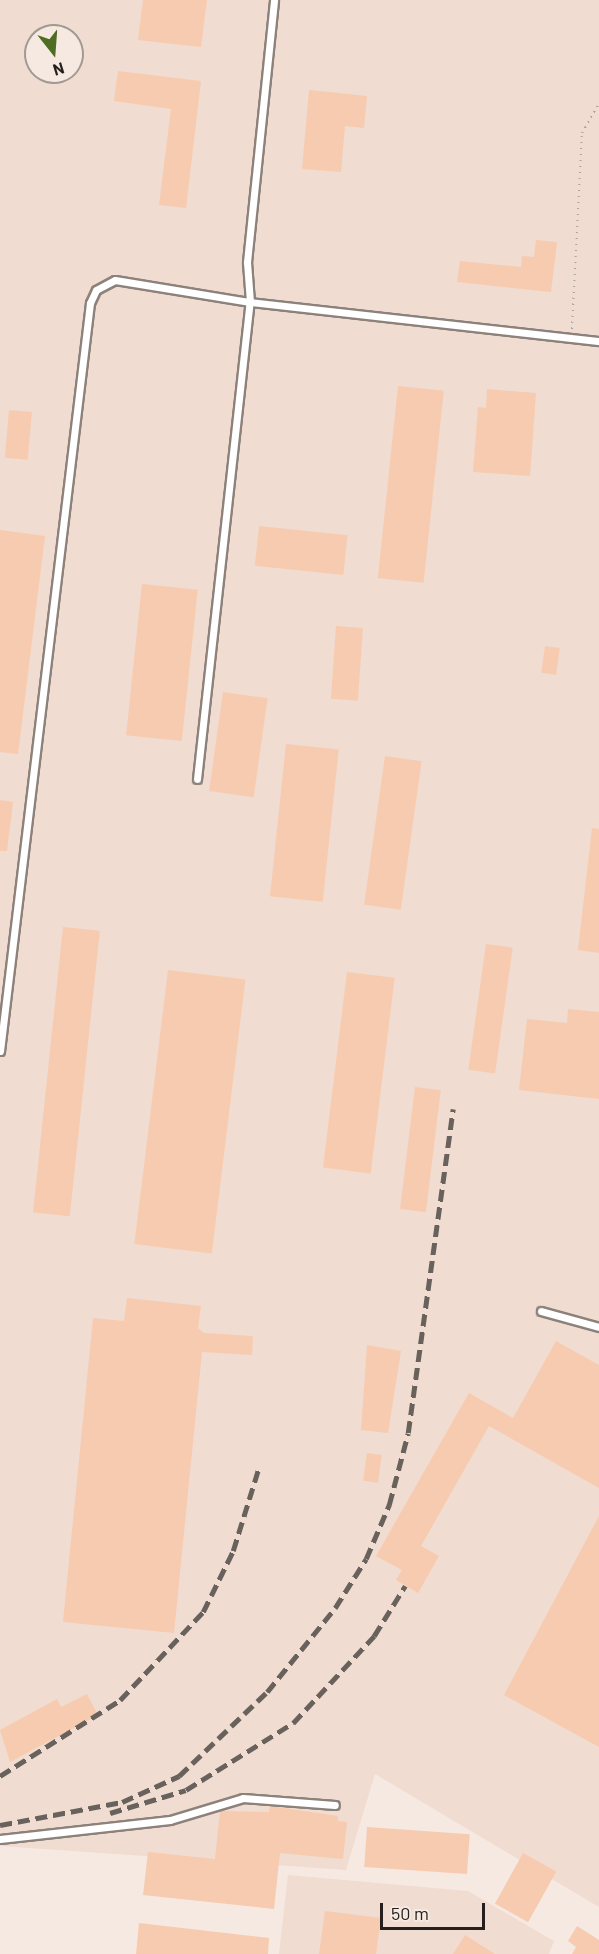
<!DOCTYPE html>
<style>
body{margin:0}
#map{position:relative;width:599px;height:1954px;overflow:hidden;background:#f6e9e2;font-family:Barlow,sans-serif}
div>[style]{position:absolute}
.built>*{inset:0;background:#f0dcd0}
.building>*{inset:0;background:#f7cbb0;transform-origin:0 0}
.path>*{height:2px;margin-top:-1px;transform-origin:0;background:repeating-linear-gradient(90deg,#ada39d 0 1.5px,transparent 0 6px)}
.roads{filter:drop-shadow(2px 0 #8d827b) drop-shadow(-2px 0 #8d827b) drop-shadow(0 2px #8d827b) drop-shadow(0 -2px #8d827b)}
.service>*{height:7px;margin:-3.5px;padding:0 3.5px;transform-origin:3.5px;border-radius:3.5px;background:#fff}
.rail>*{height:4.5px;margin-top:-2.25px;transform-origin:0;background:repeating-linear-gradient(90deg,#68615c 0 12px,transparent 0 18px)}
span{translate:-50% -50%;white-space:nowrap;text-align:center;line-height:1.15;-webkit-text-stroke:6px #f6e9e2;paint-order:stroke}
.north{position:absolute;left:24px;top:24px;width:60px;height:60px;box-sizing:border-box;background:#f6e9e2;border:2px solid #a29993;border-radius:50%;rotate:163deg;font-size:16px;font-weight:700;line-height:24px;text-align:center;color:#25201d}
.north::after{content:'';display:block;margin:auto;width:21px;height:27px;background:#4e6d23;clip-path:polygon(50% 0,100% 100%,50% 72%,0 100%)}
.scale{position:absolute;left:380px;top:1903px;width:105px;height:27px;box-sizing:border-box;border:3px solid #25201d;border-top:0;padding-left:8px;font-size:18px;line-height:21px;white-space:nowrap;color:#25201d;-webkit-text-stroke:4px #f6e9e2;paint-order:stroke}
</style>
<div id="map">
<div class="built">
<i style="clip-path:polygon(evenodd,0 0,599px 0,599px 1907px,375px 1774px,346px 1870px,0 1846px,0 0,36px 36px,72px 36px,72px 72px,36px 72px,36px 36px)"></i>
<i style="clip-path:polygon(288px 1875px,468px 1891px,554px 1941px,549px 1954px,279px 1954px)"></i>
</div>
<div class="building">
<i style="clip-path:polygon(143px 0,207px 0,201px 47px,138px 40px)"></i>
<i style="clip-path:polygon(118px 71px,201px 81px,186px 208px,159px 205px,171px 109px,114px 101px)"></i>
<i style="clip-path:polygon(309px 90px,367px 96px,364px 128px,345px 126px,341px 172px,302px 169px)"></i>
<i style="clip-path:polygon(536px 240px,557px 242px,551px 292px,457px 282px,460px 261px,521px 267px,522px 256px,534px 257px)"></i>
<i style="left:398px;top:386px;width:46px;height:193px;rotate:6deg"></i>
<i style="clip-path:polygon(487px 389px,536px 393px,530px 476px,473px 472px,478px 407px,486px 408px)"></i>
<i style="left:9px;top:410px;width:23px;height:48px;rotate:5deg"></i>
<i style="left:259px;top:526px;width:89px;height:40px;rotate:6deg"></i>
<i style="clip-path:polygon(0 530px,45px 536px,18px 754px,0 752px)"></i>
<i style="left:142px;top:584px;width:56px;height:152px;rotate:6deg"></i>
<i style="left:336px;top:626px;width:27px;height:73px;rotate:4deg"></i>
<i style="left:545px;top:646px;width:15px;height:27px;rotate:8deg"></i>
<i style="left:223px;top:692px;width:45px;height:100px;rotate:8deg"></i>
<i style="left:286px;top:744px;width:53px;height:153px;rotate:6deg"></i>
<i style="left:385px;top:756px;width:37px;height:150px;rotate:8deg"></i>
<i style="clip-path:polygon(0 800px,13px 802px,7px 851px,0 851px)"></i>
<i style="clip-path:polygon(592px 828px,599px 829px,599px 953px,578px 950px)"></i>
<i style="left:63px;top:927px;width:37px;height:287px;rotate:6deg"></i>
<i style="left:486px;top:944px;width:27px;height:127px;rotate:8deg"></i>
<i style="left:168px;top:970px;width:78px;height:276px;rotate:7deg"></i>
<i style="left:347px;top:972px;width:48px;height:197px;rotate:7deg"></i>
<i style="clip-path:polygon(568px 1009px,599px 1012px,599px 1099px,519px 1090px,527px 1019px,567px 1023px)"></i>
<i style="left:415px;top:1087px;width:26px;height:123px;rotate:7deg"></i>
<i style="clip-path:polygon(127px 1298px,201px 1306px,198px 1328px,204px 1333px,253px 1336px,252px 1355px,202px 1352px,174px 1633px,63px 1622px,93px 1318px,124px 1321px)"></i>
<i style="clip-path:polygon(556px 1341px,599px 1365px,599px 1488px,489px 1426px,421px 1546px,439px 1556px,418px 1593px,396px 1580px,402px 1570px,376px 1556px,469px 1393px,513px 1418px)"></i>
<i style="clip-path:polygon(367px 1345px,401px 1351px,388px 1433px,361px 1430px)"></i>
<i style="left:367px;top:1453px;width:15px;height:28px;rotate:8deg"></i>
<i style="clip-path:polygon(599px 1516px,599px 1747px,504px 1695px)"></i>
<i style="clip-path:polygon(87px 1694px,98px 1715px,10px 1762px,0 1730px,57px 1699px,61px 1707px)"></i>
<i style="clip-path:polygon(270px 1806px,338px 1816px,338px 1821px,347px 1822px,343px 1859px,280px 1853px,274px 1909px,143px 1895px,148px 1852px,215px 1859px,220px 1811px,269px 1812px)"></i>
<i style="left:367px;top:1827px;width:103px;height:40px;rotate:4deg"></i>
<i style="left:523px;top:1853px;width:38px;height:58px;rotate:29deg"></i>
<i style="clip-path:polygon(325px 1911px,381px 1918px,376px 1954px,319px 1954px)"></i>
<i style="clip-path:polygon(139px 1923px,269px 1938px,268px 1954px,136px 1954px)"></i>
<i style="clip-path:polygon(577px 1926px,599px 1940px,599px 1954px,572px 1954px,576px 1947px,568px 1941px)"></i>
<i style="clip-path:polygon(465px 1935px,495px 1954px,453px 1954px)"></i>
</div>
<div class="path">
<i style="left:572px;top:329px;width:196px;rotate:-87.1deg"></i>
<i style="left:582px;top:133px;width:34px;rotate:-60deg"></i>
</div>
<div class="roads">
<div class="service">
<i style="left:197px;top:779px;width:480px;rotate:-83.7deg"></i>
<i style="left:250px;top:302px;width:351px;rotate:6.4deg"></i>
<i style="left:0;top:1051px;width:753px;rotate:-83.14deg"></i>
<i style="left:90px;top:303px;width:14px;rotate:-65deg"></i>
<i style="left:96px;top:290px;width:21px;rotate:-28deg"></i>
<i style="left:115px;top:280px;width:137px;rotate:9.3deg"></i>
<i style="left:250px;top:302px;width:40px;rotate:-94.3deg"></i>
<i style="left:247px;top:262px;width:263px;rotate:-84.1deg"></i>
<i style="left:541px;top:1311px;width:60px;rotate:15.4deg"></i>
<i style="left:0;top:1839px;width:171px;rotate:-6.4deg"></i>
<i style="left:170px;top:1820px;width:76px;rotate:-16.8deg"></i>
<i style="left:243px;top:1798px;width:92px;rotate:4.4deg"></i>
</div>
</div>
<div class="rail">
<i style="left:0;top:1776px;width:142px;rotate:-32.3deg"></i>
<i style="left:120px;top:1700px;width:121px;rotate:-46.7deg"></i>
<i style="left:203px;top:1612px;width:68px;rotate:-63.8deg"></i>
<i style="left:233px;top:1551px;width:85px;rotate:-72.8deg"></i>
<i style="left:110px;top:1813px;width:79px;rotate:-16.8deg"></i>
<i style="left:186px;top:1790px;width:126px;rotate:-32.1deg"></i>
<i style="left:293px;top:1723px;width:119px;rotate:-47deg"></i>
<i style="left:374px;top:1636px;width:59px;rotate:-58.2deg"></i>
<i style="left:0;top:1825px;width:124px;rotate:-10.7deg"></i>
<i style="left:122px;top:1802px;width:63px;rotate:-24.5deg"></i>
<i style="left:179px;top:1776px;width:122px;rotate:-43.7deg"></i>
<i style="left:267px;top:1692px;width:108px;rotate:-51deg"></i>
<i style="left:335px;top:1608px;width:58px;rotate:-57.7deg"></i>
<i style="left:366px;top:1559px;width:59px;rotate:-66.9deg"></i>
<i style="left:389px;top:1505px;width:74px;rotate:-75.2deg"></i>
<i style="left:408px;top:1433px;width:327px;rotate:-82.1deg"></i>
</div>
<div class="north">N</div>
<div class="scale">50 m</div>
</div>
